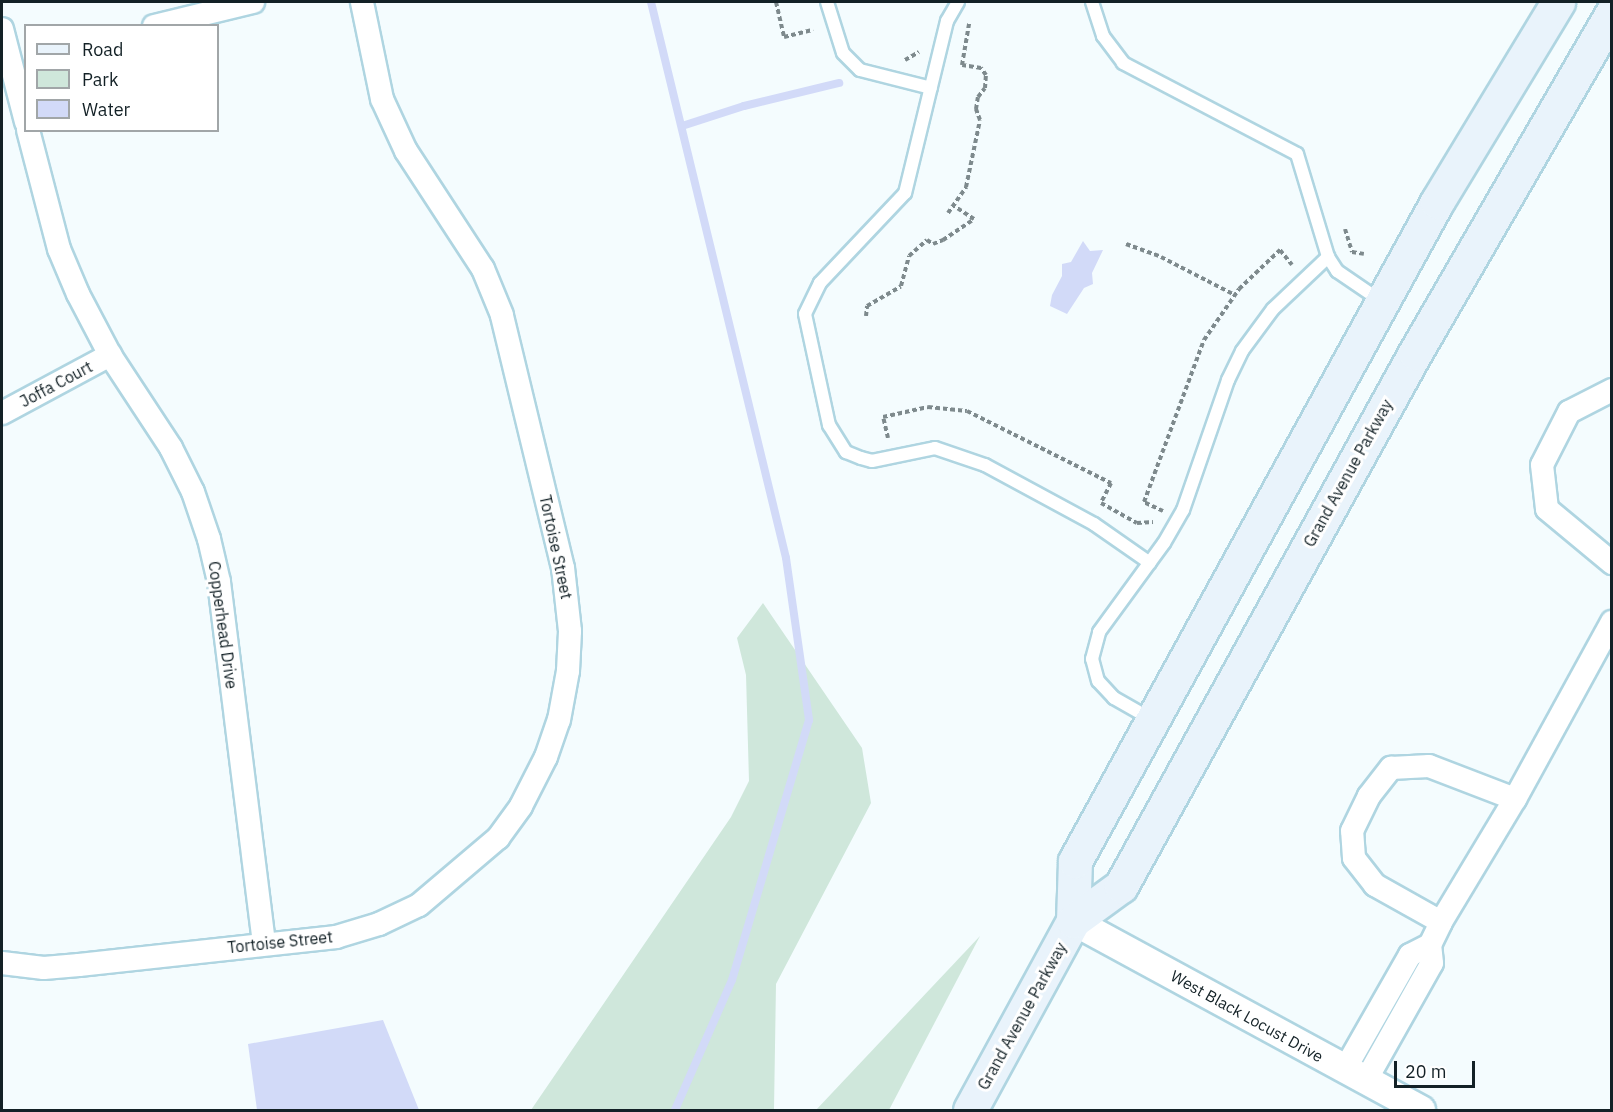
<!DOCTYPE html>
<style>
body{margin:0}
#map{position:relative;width:1613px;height:1112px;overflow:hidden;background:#f4fcfe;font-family:"IBM Plex Sans",sans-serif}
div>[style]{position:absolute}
.green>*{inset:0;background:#cfe7db}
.water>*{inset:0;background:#d2daf8}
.stream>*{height:8px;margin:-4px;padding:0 4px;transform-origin:4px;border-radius:4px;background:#d2daf8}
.path>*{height:4px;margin-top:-2px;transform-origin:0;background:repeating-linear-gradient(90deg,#7e8a8d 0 4.5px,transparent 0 7.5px)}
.roads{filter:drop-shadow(2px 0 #afd5e1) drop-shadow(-2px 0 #afd5e1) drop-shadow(0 2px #afd5e1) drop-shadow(0 -2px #afd5e1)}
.service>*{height:12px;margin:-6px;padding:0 6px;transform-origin:6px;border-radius:6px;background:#fff}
.minor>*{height:22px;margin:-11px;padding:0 11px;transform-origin:11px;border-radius:11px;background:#fff}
.tertiary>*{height:28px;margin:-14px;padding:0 14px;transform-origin:14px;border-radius:14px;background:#fff}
.secondary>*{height:33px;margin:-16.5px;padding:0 16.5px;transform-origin:16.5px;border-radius:16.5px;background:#e9f3fb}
span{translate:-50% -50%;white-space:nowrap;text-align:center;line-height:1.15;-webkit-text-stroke:6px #fff;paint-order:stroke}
.street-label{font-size:16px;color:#132126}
.frame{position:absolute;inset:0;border:3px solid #132126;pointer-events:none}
.legend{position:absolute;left:24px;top:24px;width:195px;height:108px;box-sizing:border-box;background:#fff;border:2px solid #a1a6a8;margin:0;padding:8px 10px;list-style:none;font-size:18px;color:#132126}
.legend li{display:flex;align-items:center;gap:12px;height:30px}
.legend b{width:30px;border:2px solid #a1a6a8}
.scale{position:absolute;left:1394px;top:1061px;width:81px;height:27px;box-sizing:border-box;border:3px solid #132126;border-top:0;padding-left:8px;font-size:18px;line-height:21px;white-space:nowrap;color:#132126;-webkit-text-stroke:4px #fff;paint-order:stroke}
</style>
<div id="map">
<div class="green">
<i style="clip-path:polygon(763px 603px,862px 748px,871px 803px,776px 984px,774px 1110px,531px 1110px,731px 817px,749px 781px,746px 675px,737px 638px)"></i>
<i style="clip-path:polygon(980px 936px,889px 1110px,816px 1110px)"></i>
</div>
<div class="water">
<i style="clip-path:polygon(1083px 241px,1090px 251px,1103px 250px,1092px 273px,1093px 284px,1084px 288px,1067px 314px,1050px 306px,1052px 295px,1062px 276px,1062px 264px,1071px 262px)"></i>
<i style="clip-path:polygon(383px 1020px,419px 1110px,257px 1110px,248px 1044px)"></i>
</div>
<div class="stream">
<i style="left:651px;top:2px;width:572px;rotate:76.35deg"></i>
<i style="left:786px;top:558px;width:164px;rotate:81.9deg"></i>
<i style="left:809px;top:720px;width:271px;rotate:106.5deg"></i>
<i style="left:732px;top:980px;width:142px;rotate:113.7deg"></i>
<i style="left:682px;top:126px;width:65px;rotate:-17.9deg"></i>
<i style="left:744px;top:106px;width:98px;rotate:-13.6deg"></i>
</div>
<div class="path">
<i style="left:776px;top:2px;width:36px;rotate:77deg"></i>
<i style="left:784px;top:37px;width:30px;rotate:-14deg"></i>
<i style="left:905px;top:60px;width:16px;rotate:-30deg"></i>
<i style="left:948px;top:213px;width:32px;rotate:-55deg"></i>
<i style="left:966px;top:187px;width:68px;rotate:-78.2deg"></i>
<i style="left:980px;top:120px;width:12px;rotate:-110deg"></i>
<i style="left:976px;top:109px;width:12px;rotate:-81deg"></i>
<i style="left:978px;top:97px;width:11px;rotate:-52deg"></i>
<i style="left:985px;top:88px;width:13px;rotate:-86deg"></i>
<i style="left:986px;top:75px;width:9px;rotate:-126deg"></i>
<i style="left:981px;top:68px;width:19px;rotate:-171deg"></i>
<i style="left:962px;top:65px;width:42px;rotate:-80.3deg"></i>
<i style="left:1345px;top:229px;width:24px;rotate:73deg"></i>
<i style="left:1352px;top:252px;width:12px;rotate:9deg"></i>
<i style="left:1126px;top:244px;width:37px;rotate:20deg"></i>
<i style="left:1161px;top:257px;width:83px;rotate:27.2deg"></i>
<i style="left:866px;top:316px;width:10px;rotate:-84deg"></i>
<i style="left:867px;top:306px;width:39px;rotate:-30deg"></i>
<i style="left:901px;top:286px;width:31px;rotate:-75deg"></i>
<i style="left:909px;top:256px;width:24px;rotate:-42deg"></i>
<i style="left:927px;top:240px;width:7px;rotate:34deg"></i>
<i style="left:933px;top:244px;width:11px;rotate:-22deg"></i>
<i style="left:943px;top:240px;width:37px;rotate:-34deg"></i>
<i style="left:974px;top:219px;width:24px;rotate:-147deg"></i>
<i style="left:888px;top:438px;width:22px;rotate:-103deg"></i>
<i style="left:883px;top:417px;width:46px;rotate:-12.5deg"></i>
<i style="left:928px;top:407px;width:39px;rotate:6deg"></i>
<i style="left:967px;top:411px;width:161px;rotate:26.6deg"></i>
<i style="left:1111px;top:483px;width:22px;rotate:117deg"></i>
<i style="left:1101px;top:503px;width:41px;rotate:29.1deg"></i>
<i style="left:1137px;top:523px;width:16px;rotate:-4deg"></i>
<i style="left:1163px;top:511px;width:21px;rotate:-155deg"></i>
<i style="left:1144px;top:502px;width:173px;rotate:-69.7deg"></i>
<i style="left:1204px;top:340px;width:62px;rotate:-55.5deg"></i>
<i style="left:1239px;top:289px;width:57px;rotate:-43.6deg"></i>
<i style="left:1280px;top:250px;width:19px;rotate:51deg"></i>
</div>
<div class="roads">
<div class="service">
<i style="left:827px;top:2px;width:53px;rotate:72.6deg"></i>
<i style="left:843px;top:53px;width:24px;rotate:45deg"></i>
<i style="left:860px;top:70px;width:73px;rotate:14.2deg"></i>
<i style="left:958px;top:2px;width:22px;rotate:120deg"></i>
<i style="left:947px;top:21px;width:177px;rotate:103.7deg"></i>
<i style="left:905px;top:193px;width:124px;rotate:133.4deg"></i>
<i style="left:820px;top:283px;width:34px;rotate:116deg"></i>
<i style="left:805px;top:314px;width:114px;rotate:77.8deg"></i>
<i style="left:829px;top:425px;width:32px;rotate:58deg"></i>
<i style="left:846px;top:452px;width:16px;rotate:22deg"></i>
<i style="left:861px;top:458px;width:11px;rotate:15deg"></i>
<i style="left:872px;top:461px;width:64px;rotate:-11.7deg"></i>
<i style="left:935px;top:448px;width:53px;rotate:18.8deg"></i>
<i style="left:985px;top:465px;width:124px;rotate:28.4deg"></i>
<i style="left:1094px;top:524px;width:68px;rotate:34.9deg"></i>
<i style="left:1092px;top:2px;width:36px;rotate:72deg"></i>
<i style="left:1103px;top:36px;width:34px;rotate:53deg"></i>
<i style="left:1123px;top:63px;width:196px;rotate:27.6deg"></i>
<i style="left:1297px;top:154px;width:108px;rotate:73.2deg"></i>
<i style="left:1328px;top:257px;width:17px;rotate:57deg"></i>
<i style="left:1337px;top:271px;width:53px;rotate:34.3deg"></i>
<i style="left:1151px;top:719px;width:43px;rotate:-150.4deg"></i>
<i style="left:1114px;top:698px;width:23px;rotate:-133deg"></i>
<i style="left:1098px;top:681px;width:23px;rotate:-105deg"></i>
<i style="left:1092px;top:659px;width:28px;rotate:-75deg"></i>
<i style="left:1099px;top:632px;width:110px;rotate:-53.9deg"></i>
<i style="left:1164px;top:543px;width:38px;rotate:-60deg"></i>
<i style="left:1183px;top:510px;width:138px;rotate:-70.9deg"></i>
<i style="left:1228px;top:380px;width:32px;rotate:-64deg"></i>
<i style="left:1242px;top:351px;width:52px;rotate:-53.6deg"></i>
<i style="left:1273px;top:309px;width:76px;rotate:-43.4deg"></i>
</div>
<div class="minor">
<i style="left:154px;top:26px;width:102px;rotate:-13.6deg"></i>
<i style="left:2px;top:29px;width:96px;rotate:75.5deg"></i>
<i style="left:28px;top:130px;width:123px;rotate:75.4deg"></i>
<i style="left:59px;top:249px;width:49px;rotate:67.1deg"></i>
<i style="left:78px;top:294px;width:69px;rotate:62.3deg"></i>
<i style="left:110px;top:355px;width:111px;rotate:56.7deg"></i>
<i style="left:171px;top:448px;width:49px;rotate:63.4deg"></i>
<i style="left:193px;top:492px;width:50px;rotate:71.2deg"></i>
<i style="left:209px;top:539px;width:44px;rotate:76.9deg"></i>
<i style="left:219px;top:582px;width:364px;rotate:82.9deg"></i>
<i style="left:1612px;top:390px;width:48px;rotate:152.9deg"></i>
<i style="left:1569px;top:412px;width:59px;rotate:117deg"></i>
<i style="left:1542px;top:465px;width:44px;rotate:83.5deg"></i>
<i style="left:1547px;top:509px;width:85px;rotate:39.7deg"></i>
<i style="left:2px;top:413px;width:123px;rotate:-28.2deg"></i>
<i style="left:1441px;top:922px;width:76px;rotate:-150.7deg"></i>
<i style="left:1375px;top:885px;width:34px;rotate:-128deg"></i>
<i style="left:1354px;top:858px;width:27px;rotate:-94deg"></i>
<i style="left:1352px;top:831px;width:39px;rotate:-64deg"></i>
<i style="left:1369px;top:796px;width:36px;rotate:-52deg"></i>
<i style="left:1391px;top:768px;width:38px;rotate:-3deg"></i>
<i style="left:1429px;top:766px;width:92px;rotate:21deg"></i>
<i style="left:2px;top:963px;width:42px;rotate:6.8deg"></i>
<i style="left:44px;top:968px;width:35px;rotate:-5deg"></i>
<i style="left:79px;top:965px;width:259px;rotate:-6.2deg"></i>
<i style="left:336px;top:937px;width:45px;rotate:-16.8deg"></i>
<i style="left:379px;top:924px;width:44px;rotate:-25.4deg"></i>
<i style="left:419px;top:905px;width:104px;rotate:-40.3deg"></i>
<i style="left:498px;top:838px;width:39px;rotate:-54deg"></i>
<i style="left:521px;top:806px;width:55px;rotate:-63deg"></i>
<i style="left:546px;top:757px;width:39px;rotate:-71deg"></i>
<i style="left:559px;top:720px;width:50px;rotate:-79.6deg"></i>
<i style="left:568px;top:671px;width:40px;rotate:-87.1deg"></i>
<i style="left:570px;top:631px;width:63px;rotate:-96.3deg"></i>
<i style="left:563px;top:568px;width:260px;rotate:-103.6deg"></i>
<i style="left:502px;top:315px;width:50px;rotate:-112.4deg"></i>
<i style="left:483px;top:269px;width:141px;rotate:-123.1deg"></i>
<i style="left:406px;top:151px;width:57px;rotate:-114.8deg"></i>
<i style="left:382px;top:99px;width:99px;rotate:-101.7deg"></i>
<i style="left:1345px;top:1069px;width:131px;rotate:-60.3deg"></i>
<i style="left:1410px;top:955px;width:22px;rotate:-27deg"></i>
<i style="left:1366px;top:1080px;width:134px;rotate:-60.6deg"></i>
<i style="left:1432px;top:963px;width:18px;rotate:-96deg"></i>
<i style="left:1430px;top:945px;width:25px;rotate:-64deg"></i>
<i style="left:1441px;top:922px;width:144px;rotate:-59deg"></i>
<i style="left:1515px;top:799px;width:202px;rotate:-61.3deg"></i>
</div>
<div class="tertiary">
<i style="left:1073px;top:921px;width:396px;rotate:28.5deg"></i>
</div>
<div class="secondary">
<i style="left:1073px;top:921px;width:60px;rotate:-88.1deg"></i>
<i style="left:1075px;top:861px;width:752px;rotate:-61.22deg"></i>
<i style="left:1437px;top:202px;width:234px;rotate:-58.8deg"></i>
<i style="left:970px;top:1110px;width:215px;rotate:-61.4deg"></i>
<i style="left:1073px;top:921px;width:59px;rotate:-36.1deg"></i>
<i style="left:1121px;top:886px;width:609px;rotate:-61.12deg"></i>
<i style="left:1415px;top:353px;width:393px;rotate:-59.9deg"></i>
</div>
</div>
<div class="street-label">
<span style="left:56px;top:384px;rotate:-28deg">Joffa Court</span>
<span style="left:1348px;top:473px;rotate:-61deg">Grand Avenue Parkway</span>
<span style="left:556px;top:547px;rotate:78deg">Tortoise Street</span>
<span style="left:223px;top:625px;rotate:82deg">Copperhead Drive</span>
<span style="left:280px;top:942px;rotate:-6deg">Tortoise Street</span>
<span style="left:1022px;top:1016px;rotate:-61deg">Grand Avenue Parkway</span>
<span style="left:1247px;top:1016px;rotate:29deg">West Black Locust Drive</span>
</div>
<div class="frame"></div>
<ul class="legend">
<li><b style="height:8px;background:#e9f3fb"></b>Road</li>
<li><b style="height:16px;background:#cfe7db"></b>Park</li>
<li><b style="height:16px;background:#d2daf8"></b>Water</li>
</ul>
<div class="scale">20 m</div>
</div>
